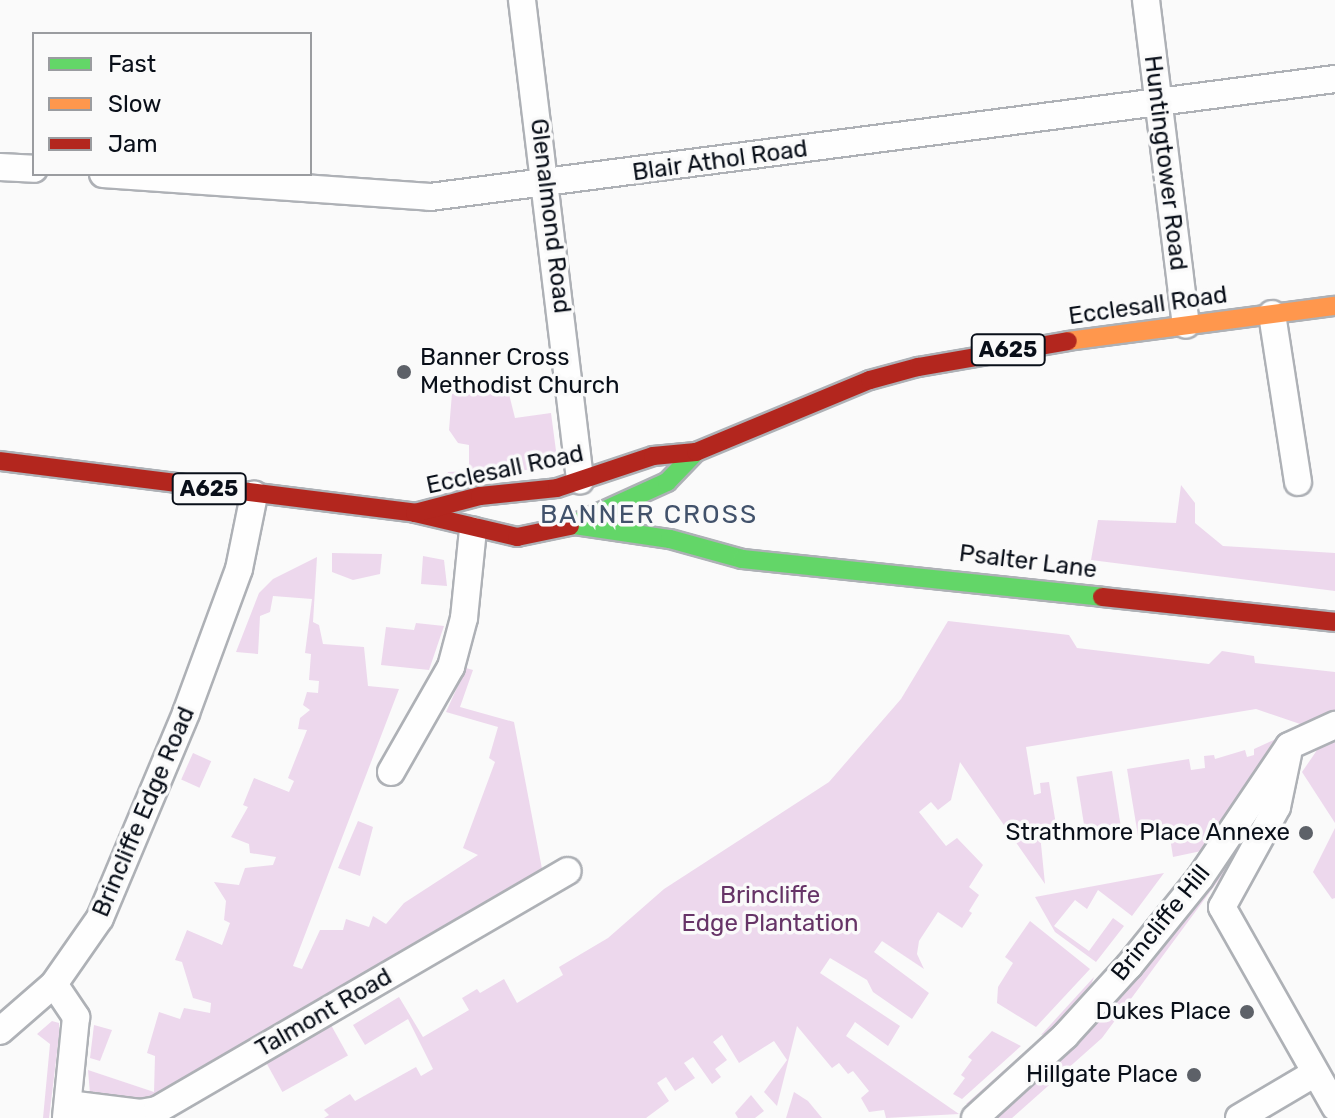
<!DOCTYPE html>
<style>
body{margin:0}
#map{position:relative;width:1335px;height:1118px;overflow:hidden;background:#fafafa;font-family:Rubik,sans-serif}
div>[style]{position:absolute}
.green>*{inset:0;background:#edd8ed;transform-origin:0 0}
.roads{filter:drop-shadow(2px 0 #aeb1b6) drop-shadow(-2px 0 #aeb1b6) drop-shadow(0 2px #aeb1b6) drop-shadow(0 -2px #aeb1b6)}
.street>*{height:26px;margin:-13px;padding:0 13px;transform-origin:13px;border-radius:13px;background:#fefefe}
.fast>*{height:18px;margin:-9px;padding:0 9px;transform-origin:9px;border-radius:9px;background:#63d668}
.slow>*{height:18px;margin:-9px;padding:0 9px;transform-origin:9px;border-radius:9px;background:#ff974d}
.jam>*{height:18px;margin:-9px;padding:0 9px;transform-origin:9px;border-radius:9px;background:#b3261e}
.dots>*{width:22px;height:22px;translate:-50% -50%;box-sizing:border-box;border:4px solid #fafafa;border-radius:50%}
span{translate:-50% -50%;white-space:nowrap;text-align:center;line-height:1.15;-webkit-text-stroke:7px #fafafa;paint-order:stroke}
.shield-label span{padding:2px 6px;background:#fafafa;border:2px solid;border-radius:6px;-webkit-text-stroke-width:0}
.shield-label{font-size:22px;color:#090f19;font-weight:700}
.street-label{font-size:24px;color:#090f19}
.poi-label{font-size:24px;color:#090f19}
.left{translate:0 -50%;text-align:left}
.right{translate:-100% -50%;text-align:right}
.park-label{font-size:24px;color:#663467}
.neighbourhood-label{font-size:26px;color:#42526b;letter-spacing:2px}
.legend{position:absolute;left:32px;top:32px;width:280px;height:144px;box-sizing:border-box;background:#fafafa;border:2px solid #9a9ca0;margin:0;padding:10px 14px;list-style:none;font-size:24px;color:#090f19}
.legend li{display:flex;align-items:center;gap:16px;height:40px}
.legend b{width:40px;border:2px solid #9a9ca0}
</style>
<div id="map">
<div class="green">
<i style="clip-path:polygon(468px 382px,481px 391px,508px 390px,515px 418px,551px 413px,558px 466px,445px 480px,448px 472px,469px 471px,469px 445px,458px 443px,449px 430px,452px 393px)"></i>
<i style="clip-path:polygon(1181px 485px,1195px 503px,1195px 523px,1223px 546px,1335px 553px,1335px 591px,1091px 560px,1098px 520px,1176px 523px)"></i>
<i style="clip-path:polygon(332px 553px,382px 554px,380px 574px,353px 580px,332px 572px)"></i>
<i style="clip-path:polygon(423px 556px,444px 560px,447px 586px,421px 584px)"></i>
<i style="clip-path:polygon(317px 557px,313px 622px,319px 625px,323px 644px,364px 647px,368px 686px,399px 689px,293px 966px,302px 969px,320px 930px,343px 930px,346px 919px,369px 927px,373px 916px,386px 924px,404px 903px,478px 855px,463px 848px,495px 762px,489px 758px,498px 727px,446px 712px,466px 668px,473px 670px,460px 707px,514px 722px,543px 874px,159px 1097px,144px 1101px,90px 1094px,88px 1070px,154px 1092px,155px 1056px,147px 1053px,159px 1012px,180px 1019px,184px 1008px,210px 1013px,211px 1003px,193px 998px,182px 962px,175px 960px,187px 930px,222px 945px,230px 923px,224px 920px,226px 901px,214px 882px,239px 885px,245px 868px,273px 865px,276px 857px,250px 853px,249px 844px,231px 837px,248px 807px,243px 805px,254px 778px,289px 792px,294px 781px,288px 778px,307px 730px,298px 729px,300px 718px,310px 710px,303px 705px,307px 692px,318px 693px,319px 681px,309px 680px,311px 654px,305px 653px,312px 599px,273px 596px,270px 612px,260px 616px,258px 654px,236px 652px,259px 593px,273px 579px)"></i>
<i style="clip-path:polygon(948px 621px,1069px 635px,1077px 648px,1209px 664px,1222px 651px,1254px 656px,1255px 663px,1335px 672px,1335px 713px,1303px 725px,1256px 709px,1026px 747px,1034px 795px,1041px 793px,1040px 783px,1049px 782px,1057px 831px,1040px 834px,1045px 884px,960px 762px,951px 800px,938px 810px,931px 802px,919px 812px,946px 846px,957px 838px,983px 865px,969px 887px,979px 895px,969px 911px,972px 913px,962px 928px,938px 912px,919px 941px,917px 954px,924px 969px,882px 941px,874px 952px,929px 993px,912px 1019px,873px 992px,867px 980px,830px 958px,820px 973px,900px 1026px,888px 1046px,855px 1022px,846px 1036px,959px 1114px,886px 1118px,884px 1110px,869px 1112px,861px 1098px,869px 1091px,853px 1071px,848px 1074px,839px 1063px,832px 1068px,797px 1026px,777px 1106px,764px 1092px,787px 1060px,774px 1041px,739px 1063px,722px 1035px,713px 1042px,727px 1060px,715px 1069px,721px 1077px,712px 1084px,693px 1057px,684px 1063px,695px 1078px,675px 1091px,666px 1077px,657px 1083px,669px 1101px,646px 1118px,324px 1118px,329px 1115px,324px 1110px,350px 1094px,355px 1101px,416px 1067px,421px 1076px,433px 1069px,408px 1019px,365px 1045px,353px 1025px,399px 997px,423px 1037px,469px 1010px,462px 998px,477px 989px,480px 993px,504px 979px,517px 1003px,563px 975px,559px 967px,608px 938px,664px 889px,829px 782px,901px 699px)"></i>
<i style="clip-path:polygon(416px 623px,444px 626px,429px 670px,381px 665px,386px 627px,414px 630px)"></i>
<i style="clip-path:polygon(1291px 732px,1206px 850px,1173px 857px,1169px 831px,1138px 836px,1127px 769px,1189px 759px,1191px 770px,1205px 768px,1204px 756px,1214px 755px,1215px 759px,1245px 750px,1247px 757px,1254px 755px,1254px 749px)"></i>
<i style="clip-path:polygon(1335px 734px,1335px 823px,1302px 772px,1326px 737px)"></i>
<i style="left:193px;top:753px;width:20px;height:29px;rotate:24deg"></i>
<i style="left:1112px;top:771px;width:59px;height:36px;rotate:81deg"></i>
<i style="clip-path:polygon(1257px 818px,1227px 869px,1102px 1038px,1012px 1118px,995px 1118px,1084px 1037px,1183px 920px)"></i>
<i style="clip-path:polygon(358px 821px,373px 827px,360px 876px,338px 868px)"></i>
<i style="clip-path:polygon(1335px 828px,1335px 898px,1332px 899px,1313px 872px)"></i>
<i style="clip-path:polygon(1164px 873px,1132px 916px,1098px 890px,1087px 909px,1075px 900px,1054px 926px,1089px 951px,1113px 918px,1124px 926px,1096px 962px,1055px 932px,1035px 897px)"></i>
<i style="clip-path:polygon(1030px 921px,1090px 969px,1036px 1027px,997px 1003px,998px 987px,1013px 963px,1005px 957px)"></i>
<i style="clip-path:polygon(1094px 977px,1089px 990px,1051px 1033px,1041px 1035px)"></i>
<i style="clip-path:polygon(52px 1021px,59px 1023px,59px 1036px,49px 1118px,43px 1118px,50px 1044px,37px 1034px)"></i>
<i style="clip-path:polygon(94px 1025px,112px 1030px,100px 1061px,90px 1058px)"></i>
<i style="left:331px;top:1025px;width:35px;height:75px;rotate:61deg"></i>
<i style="clip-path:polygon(992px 1031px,1021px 1046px,962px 1099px,953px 1094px,965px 1078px,961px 1075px,972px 1060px,968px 1057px)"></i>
<i style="clip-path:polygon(1029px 1048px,972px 1104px,966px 1104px)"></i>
<i style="clip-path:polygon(794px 1092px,808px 1101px,822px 1118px,786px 1118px)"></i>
<i style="clip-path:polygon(751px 1095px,764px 1111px,755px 1118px,738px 1118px,735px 1113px)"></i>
</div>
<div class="roads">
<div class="street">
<i style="left:522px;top:0;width:484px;rotate:83.1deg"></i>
<i style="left:1146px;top:0;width:327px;rotate:83deg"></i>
<i style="left:0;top:167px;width:34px;rotate:3deg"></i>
<i style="left:103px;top:174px;width:328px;rotate:4deg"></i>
<i style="left:430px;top:197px;width:913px;rotate:-7.43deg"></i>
<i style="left:1272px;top:314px;width:170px;rotate:81.2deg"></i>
<i style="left:1288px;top:754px;width:54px;rotate:101.7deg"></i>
<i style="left:1277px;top:807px;width:114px;rotate:118.8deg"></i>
<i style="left:1222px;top:907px;width:230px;rotate:60.5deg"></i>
<i style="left:391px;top:772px;width:121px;rotate:-60.3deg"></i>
<i style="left:451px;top:667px;width:51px;rotate:-75.1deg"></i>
<i style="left:464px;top:618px;width:88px;rotate:-84.2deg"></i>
<i style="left:54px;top:984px;width:40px;rotate:56deg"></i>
<i style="left:76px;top:1017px;width:101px;rotate:95.7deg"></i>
<i style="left:0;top:1031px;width:72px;rotate:-41deg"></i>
<i style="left:54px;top:984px;width:80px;rotate:-55.1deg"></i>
<i style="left:100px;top:918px;width:222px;rotate:-67.2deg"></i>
<i style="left:186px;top:713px;width:153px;rotate:-69.8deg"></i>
<i style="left:239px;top:569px;width:76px;rotate:-78.5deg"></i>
<i style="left:68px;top:1104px;width:73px;rotate:7.1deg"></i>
<i style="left:140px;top:1113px;width:17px;rotate:-10deg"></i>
<i style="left:157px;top:1110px;width:475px;rotate:-30.2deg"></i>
<i style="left:975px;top:1118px;width:122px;rotate:-42.3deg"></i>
<i style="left:1065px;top:1036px;width:95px;rotate:-47.6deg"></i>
<i style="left:1129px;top:966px;width:113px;rotate:-51.1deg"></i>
<i style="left:1200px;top:878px;width:159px;rotate:-56deg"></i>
<i style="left:1289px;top:746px;width:51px;rotate:-24.5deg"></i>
<i style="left:1239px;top:1118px;width:88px;rotate:-30.6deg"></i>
</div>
<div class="fast">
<i style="left:568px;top:524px;width:103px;rotate:8.4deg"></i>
<i style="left:670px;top:539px;width:75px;rotate:15.5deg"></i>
<i style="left:742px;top:559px;width:362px;rotate:6deg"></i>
<i style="left:570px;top:526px;width:107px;rotate:-24.4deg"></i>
<i style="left:667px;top:482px;width:42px;rotate:-46deg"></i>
</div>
<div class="slow">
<i style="left:1068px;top:341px;width:269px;rotate:-7.5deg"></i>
</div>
<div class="jam">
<i style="left:0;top:461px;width:418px;rotate:7.1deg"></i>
<i style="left:415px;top:513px;width:105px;rotate:13.2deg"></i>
<i style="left:517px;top:537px;width:54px;rotate:-11.7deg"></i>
<i style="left:415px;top:513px;width:67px;rotate:-14.7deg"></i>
<i style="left:480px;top:496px;width:77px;rotate:-5.9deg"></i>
<i style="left:557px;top:488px;width:101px;rotate:-18.4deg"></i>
<i style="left:653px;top:456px;width:43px;rotate:-5.3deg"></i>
<i style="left:696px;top:452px;width:188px;rotate:-22.5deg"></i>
<i style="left:870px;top:380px;width:50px;rotate:-15.2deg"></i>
<i style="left:918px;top:367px;width:152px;rotate:-9.8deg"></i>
<i style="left:1102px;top:597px;width:234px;rotate:6.1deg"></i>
</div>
</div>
<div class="dots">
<i style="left:404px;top:372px;background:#5d6168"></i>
<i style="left:1306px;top:833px;background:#5d6168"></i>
<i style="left:1247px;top:1012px;background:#5d6168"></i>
<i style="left:1194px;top:1075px;background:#5d6168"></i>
</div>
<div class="shield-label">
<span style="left:1008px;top:350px">A625</span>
<span style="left:209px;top:489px">A625</span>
</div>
<div class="street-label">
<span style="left:720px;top:161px;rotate:-8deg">Blair Athol Road</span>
<span style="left:1165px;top:163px;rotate:83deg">Huntingtower Road</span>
<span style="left:550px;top:216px;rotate:83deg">Glenalmond Road</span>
<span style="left:1148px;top:306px;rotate:-8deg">Ecclesall Road</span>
<span style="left:505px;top:470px;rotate:-12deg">Ecclesall Road</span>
<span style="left:1028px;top:562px;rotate:7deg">Psalter Lane</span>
<span style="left:144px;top:812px;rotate:-67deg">Brincliffe Edge Road</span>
<span style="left:1161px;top:923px;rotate:-51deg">Brincliffe Hill</span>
<span style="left:324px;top:1013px;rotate:-30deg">Talmont Road</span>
</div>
<div class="poi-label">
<span class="left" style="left:420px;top:372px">Banner Cross<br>Methodist Church</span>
<span class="right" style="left:1290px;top:833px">Strathmore Place Annexe</span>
<span class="right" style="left:1231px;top:1012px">Dukes Place</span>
<span class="right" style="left:1178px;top:1075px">Hillgate Place</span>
</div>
<div class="park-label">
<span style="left:770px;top:910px">Brincliffe<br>Edge Plantation</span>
</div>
<div class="neighbourhood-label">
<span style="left:649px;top:515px">BANNER CROSS</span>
</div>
<ul class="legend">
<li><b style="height:10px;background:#63d668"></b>Fast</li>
<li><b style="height:10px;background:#ff974d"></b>Slow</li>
<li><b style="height:10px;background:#b3261e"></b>Jam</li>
</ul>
</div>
